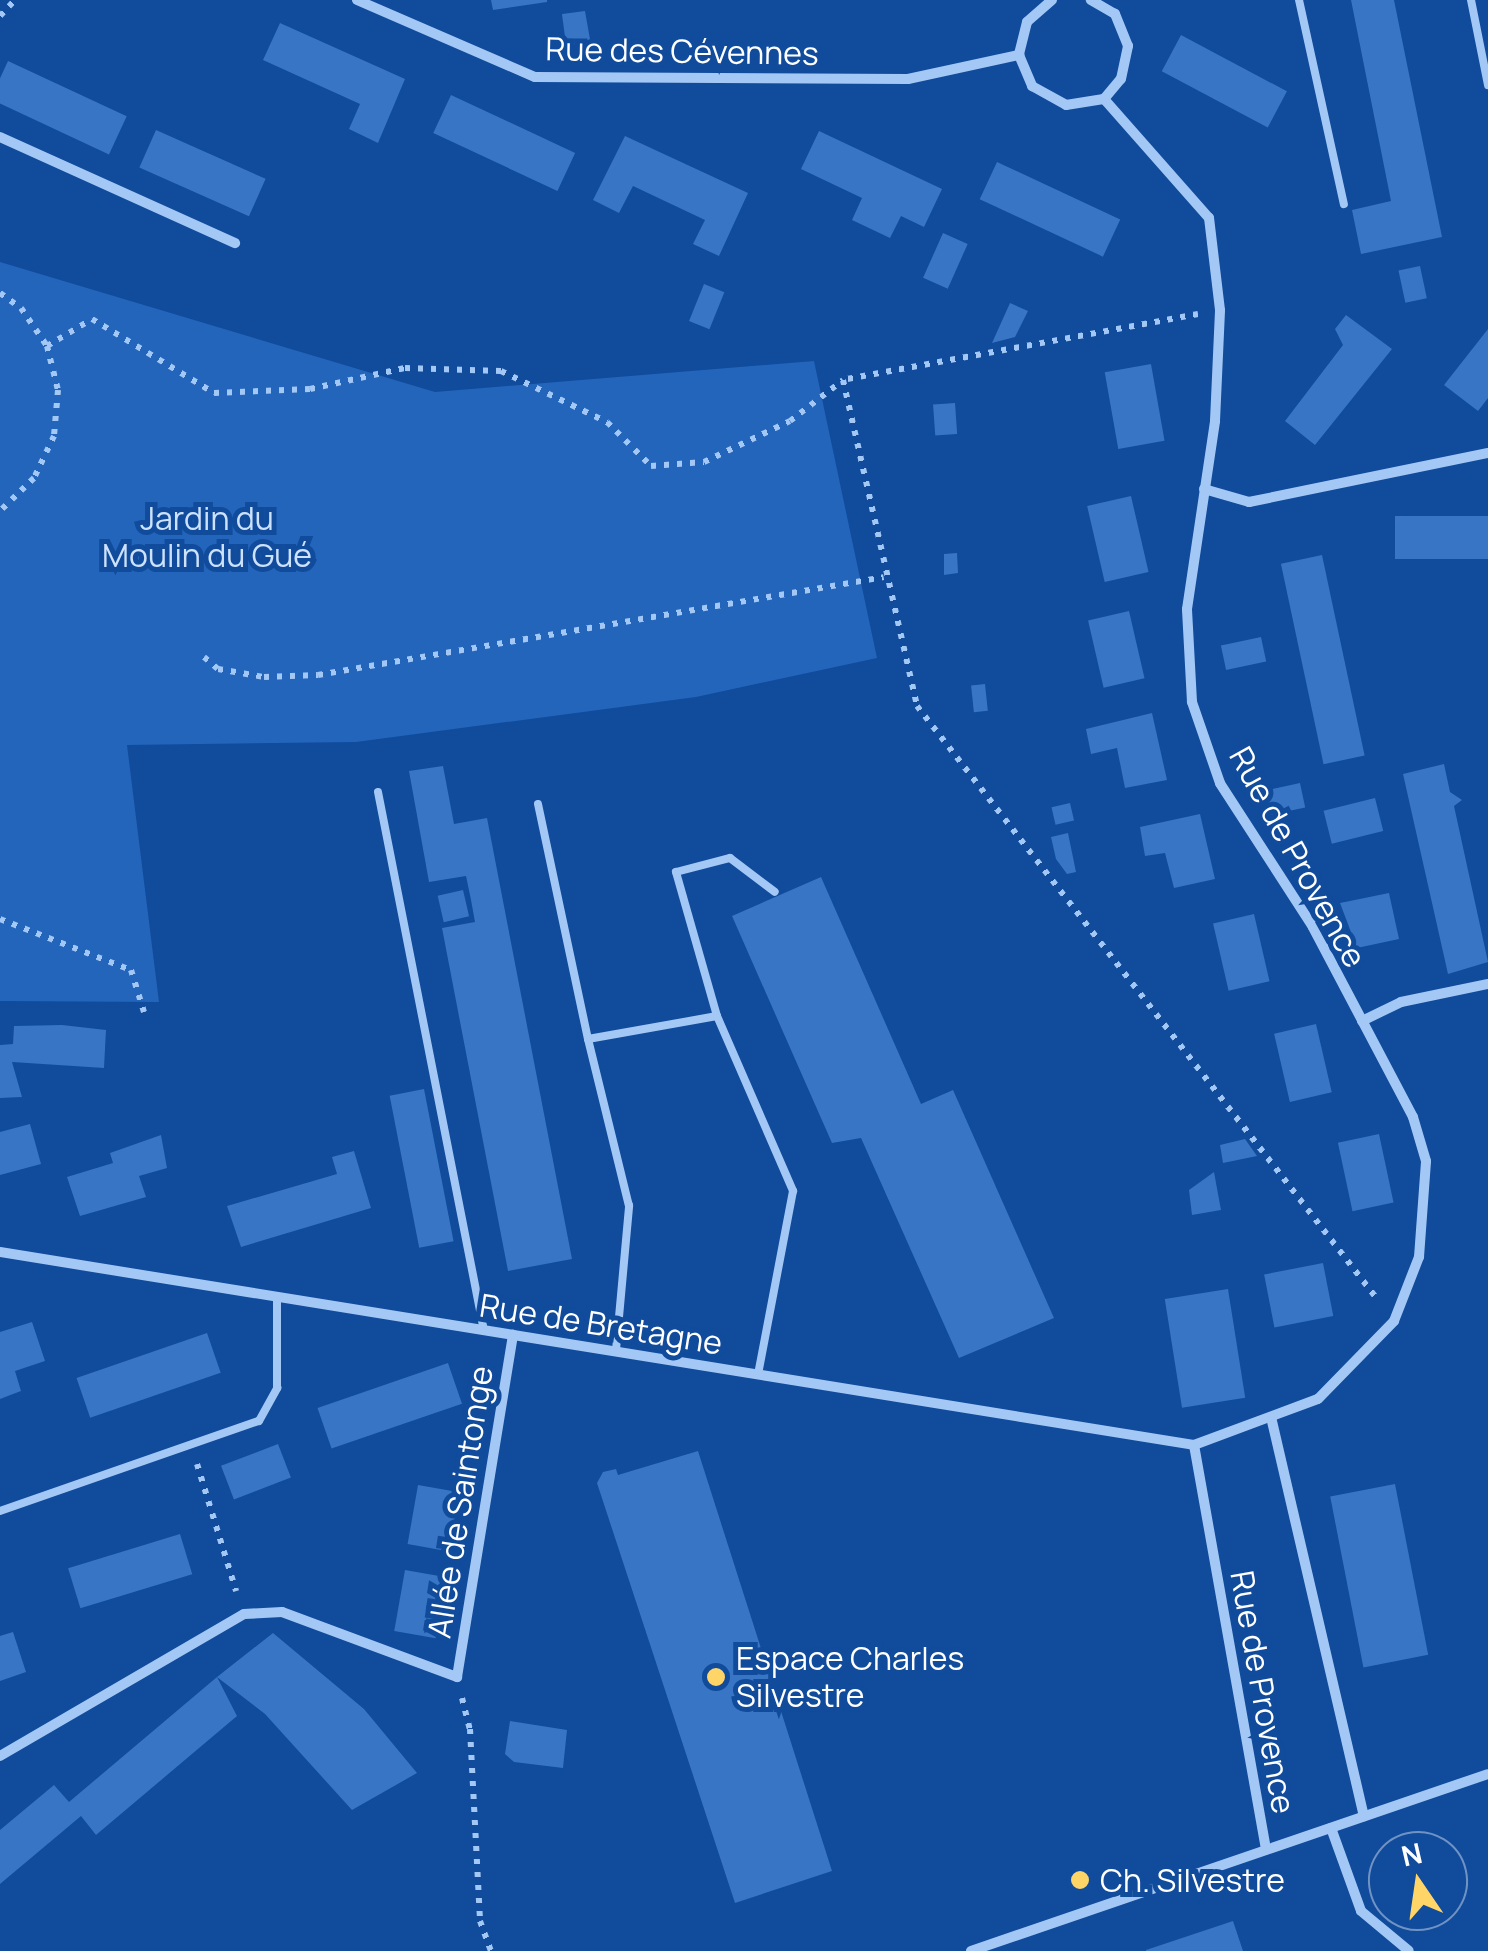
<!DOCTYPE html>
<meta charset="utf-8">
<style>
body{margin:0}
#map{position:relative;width:1488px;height:1951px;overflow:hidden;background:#104b9c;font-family:Manrope,sans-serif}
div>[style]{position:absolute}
.green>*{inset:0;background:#2265bb}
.building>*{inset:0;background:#3875c4;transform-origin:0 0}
.path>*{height:6px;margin-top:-3px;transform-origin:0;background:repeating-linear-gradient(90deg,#a4c8f5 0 5px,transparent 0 13px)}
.lane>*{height:8px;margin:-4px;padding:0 4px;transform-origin:4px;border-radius:4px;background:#a4c8f5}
.street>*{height:10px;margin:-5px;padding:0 5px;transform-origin:5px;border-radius:5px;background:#a4c8f5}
.dots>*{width:28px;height:28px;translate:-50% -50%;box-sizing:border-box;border:5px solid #104b9c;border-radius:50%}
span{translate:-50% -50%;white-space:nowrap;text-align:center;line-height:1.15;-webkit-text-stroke:10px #104b9c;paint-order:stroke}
.street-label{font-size:32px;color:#fff}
.park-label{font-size:32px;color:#cde2fe}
.poi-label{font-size:32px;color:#fff}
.left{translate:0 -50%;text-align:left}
.north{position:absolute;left:1368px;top:1831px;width:100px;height:100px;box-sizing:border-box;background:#104b9c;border:2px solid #7093c4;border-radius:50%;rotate:347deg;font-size:28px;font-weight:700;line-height:40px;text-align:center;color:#fff}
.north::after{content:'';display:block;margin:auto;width:35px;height:45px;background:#ffd568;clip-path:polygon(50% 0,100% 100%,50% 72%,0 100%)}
</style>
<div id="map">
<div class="green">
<i style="clip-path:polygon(0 262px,435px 392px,814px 361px,877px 658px,696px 697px,356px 742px,127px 745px,159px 1002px,0 1001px)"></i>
</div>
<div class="building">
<i style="clip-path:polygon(491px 0,547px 0,547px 2px,493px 10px)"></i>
<i style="clip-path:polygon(1351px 0,1394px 0,1442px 237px,1361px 254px,1352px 210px,1391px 201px)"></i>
<i style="clip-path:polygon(585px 11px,591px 45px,566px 45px,562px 14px)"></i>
<i style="clip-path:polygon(280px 23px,405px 79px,378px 143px,349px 129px,360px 104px,263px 60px)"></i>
<i style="left:1181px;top:35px;width:120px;height:41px;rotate:28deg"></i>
<i style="left:8px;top:61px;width:131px;height:42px;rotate:25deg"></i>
<i style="left:451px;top:95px;width:137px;height:42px;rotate:25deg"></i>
<i style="left:156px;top:130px;width:120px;height:41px;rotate:24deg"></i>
<i style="clip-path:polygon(819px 131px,942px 189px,924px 227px,901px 216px,890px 238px,852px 220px,862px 198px,801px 169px)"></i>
<i style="clip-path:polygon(625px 136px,748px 193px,719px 256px,693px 244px,705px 220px,633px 186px,619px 213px,593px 200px)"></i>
<i style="left:997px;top:162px;width:136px;height:41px;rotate:25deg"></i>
<i style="left:943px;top:233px;width:27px;height:49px;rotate:24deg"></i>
<i style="left:1420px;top:266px;width:33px;height:22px;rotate:78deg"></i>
<i style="left:704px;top:284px;width:22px;height:40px;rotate:22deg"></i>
<i style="clip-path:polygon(1010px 303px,1028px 311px,1015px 337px,992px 343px)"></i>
<i style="clip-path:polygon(1346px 315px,1392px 349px,1315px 445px,1285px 421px,1343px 345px,1335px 329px)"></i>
<i style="clip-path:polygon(1488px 329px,1488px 398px,1478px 411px,1444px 385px)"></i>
<i style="left:1151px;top:364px;width:78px;height:47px;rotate:80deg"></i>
<i style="left:955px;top:403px;width:31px;height:22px;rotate:86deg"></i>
<i style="left:1131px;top:496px;width:78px;height:45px;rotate:77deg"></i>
<i style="left:1488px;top:516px;width:43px;height:93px;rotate:90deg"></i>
<i style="clip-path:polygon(957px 553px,958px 573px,944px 575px,944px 554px)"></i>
<i style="left:1322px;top:555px;width:205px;height:42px;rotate:78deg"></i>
<i style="left:1129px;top:611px;width:69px;height:42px;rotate:77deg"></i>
<i style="left:1261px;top:637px;width:25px;height:41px;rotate:78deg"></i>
<i style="left:985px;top:684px;width:27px;height:14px;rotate:84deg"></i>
<i style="clip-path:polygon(1152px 713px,1167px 780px,1125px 788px,1117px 748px,1091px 754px,1086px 729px)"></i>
<i style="clip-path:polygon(1444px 764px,1450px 792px,1462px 800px,1454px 806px,1488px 962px,1448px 974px,1403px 774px)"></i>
<i style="clip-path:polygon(443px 766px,454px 824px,487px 818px,572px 1259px,508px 1271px,442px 928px,475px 922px,471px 900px,466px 876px,429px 882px,409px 771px)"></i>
<i style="left:1300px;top:783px;width:25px;height:38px;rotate:78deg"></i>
<i style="left:1375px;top:798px;width:34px;height:53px;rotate:76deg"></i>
<i style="left:1070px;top:803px;width:18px;height:19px;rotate:77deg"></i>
<i style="clip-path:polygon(1200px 814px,1215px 879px,1174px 888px,1165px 853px,1145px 856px,1140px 827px)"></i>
<i style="clip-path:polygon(1068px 833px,1076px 872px,1067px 874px,1056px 859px,1051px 837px)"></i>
<i style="clip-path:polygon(821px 877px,921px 1104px,953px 1090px,1054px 1318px,959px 1358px,861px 1138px,832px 1143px,732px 916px)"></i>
<i style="left:463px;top:890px;width:27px;height:26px;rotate:77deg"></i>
<i style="clip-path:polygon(1389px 893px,1399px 939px,1357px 948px,1340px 903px)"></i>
<i style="left:1254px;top:914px;width:69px;height:42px;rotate:77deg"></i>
<i style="left:1316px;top:1024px;width:70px;height:43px;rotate:77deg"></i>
<i style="clip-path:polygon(62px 1025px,106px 1030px,104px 1068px,12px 1062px,22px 1097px,0 1098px,0 1045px,13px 1044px,14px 1026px)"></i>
<i style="left:424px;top:1089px;width:155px;height:35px;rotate:79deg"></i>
<i style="clip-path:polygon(30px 1124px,41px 1164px,0 1175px,0 1132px)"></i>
<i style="left:1379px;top:1134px;width:70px;height:42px;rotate:78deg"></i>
<i style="clip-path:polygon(161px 1135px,167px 1168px,139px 1176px,146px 1197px,80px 1216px,67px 1177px,113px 1163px,110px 1153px)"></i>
<i style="clip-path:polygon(1245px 1139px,1257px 1156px,1223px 1163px,1220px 1145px)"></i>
<i style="clip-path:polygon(354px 1151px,371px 1208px,241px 1247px,227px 1206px,337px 1174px,332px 1157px)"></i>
<i style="clip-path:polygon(1214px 1172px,1221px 1210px,1192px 1215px,1189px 1190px)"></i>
<i style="left:1323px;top:1263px;width:54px;height:60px;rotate:79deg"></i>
<i style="left:1228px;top:1289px;width:110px;height:64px;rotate:81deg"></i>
<i style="clip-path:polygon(32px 1322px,45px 1361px,15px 1371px,21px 1391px,0 1399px,0 1332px)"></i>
<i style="left:207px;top:1333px;width:42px;height:138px;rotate:71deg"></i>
<i style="left:448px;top:1363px;width:43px;height:138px;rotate:71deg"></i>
<i style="left:278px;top:1444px;width:36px;height:61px;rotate:69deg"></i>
<i style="clip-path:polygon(698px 1451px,832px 1871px,735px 1903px,597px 1483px,603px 1472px,616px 1469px,618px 1475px)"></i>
<i style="left:1395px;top:1484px;width:174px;height:66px;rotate:79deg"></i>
<i style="left:418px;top:1485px;width:42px;height:60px;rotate:10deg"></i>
<i style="left:180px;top:1534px;width:42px;height:117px;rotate:73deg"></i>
<i style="left:405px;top:1570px;width:42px;height:62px;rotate:10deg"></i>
<i style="clip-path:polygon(13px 1632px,26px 1672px,0 1681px,0 1636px)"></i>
<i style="clip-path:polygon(273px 1633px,364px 1709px,417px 1773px,352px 1810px,265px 1714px,217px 1677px,237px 1716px,96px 1835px,81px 1816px,0 1884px,0 1830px,54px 1785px,69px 1802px,217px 1677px)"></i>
<i style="clip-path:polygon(510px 1721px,567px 1730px,563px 1768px,514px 1762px,505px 1754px)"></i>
<i style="clip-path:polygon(1233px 1921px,1243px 1951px,1146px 1951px,1146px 1950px)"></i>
</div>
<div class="path">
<i style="left:0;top:16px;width:22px;rotate:-47deg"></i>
<i style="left:0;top:293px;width:26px;rotate:36deg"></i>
<i style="left:21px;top:308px;width:46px;rotate:55.6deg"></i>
<i style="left:47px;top:346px;width:45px;rotate:76deg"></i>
<i style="left:58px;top:390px;width:46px;rotate:95deg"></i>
<i style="left:54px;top:436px;width:47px;rotate:115.5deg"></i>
<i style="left:34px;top:478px;width:47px;rotate:135.9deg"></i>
<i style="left:1198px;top:314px;width:361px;rotate:169.5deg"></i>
<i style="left:843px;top:380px;width:334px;rotate:77.2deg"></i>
<i style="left:917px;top:706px;width:752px;rotate:52.19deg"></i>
<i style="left:47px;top:346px;width:52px;rotate:-31deg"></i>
<i style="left:92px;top:319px;width:143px;rotate:31.2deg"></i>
<i style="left:214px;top:393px;width:96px;rotate:-2.4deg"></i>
<i style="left:310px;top:389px;width:97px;rotate:-12.5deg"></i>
<i style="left:405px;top:368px;width:96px;rotate:1.8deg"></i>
<i style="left:501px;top:371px;width:118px;rotate:25.7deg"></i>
<i style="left:607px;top:422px;width:62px;rotate:45deg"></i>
<i style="left:651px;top:466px;width:53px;rotate:-4.3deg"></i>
<i style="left:704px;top:462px;width:95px;rotate:-25.5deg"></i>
<i style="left:790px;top:421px;width:67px;rotate:-37.7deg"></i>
<i style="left:204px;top:657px;width:18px;rotate:41deg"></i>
<i style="left:218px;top:669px;width:47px;rotate:9.9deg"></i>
<i style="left:264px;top:677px;width:54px;rotate:-2.1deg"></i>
<i style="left:318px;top:675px;width:574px;rotate:-9.82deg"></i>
<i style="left:0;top:919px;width:141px;rotate:21.3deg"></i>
<i style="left:131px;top:970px;width:44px;rotate:72.8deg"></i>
<i style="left:197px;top:1464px;width:133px;rotate:72.9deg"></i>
<i style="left:462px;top:1698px;width:32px;rotate:76deg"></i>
<i style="left:470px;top:1729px;width:192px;rotate:87deg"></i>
<i style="left:480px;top:1921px;width:32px;rotate:70deg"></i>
</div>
<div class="lane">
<i style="left:1299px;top:0;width:209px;rotate:77.6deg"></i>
<i style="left:1471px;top:0;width:87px;rotate:78.7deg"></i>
<i style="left:378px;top:792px;width:549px;rotate:78.87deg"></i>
<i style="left:538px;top:804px;width:240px;rotate:78deg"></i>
<i style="left:717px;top:1016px;width:150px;rotate:-105.9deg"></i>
<i style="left:676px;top:872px;width:56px;rotate:-14.5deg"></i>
<i style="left:730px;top:858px;width:56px;rotate:37.1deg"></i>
<i style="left:616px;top:1350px;width:145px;rotate:-84.8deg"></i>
<i style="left:629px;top:1206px;width:172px;rotate:-103.8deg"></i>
<i style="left:588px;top:1039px;width:131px;rotate:-10.1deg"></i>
<i style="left:717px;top:1016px;width:191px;rotate:66.5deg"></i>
<i style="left:793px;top:1191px;width:187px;rotate:100.8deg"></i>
<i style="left:0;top:1511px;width:274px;rotate:-19.2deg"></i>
<i style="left:259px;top:1421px;width:38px;rotate:-61deg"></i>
<i style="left:277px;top:1388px;width:91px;rotate:-90deg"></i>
</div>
<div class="street">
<i style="left:357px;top:0;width:194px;rotate:23.4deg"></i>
<i style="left:535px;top:77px;width:373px;rotate:0.3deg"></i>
<i style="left:908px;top:79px;width:114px;rotate:-12.2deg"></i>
<i style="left:1052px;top:0;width:33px;rotate:139deg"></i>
<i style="left:1027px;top:22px;width:34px;rotate:104deg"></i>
<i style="left:1019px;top:55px;width:34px;rotate:67deg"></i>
<i style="left:1032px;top:86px;width:39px;rotate:29deg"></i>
<i style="left:1066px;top:105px;width:38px;rotate:-9deg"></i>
<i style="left:1104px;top:99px;width:26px;rotate:-50deg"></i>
<i style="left:1121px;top:79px;width:34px;rotate:-78deg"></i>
<i style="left:1128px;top:46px;width:35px;rotate:-112deg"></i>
<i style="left:1115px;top:14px;width:28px;rotate:-150deg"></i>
<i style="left:0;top:137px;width:258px;rotate:24.3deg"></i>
<i style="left:1204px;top:489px;width:47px;rotate:16.1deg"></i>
<i style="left:1249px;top:502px;width:244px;rotate:-11.6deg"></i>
<i style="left:1362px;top:1021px;width:43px;rotate:-26deg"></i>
<i style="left:1401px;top:1002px;width:89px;rotate:-11.7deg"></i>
<i style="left:0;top:1252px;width:1209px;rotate:9.18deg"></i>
<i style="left:1194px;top:1445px;width:132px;rotate:-20.4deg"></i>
<i style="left:1318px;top:1399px;width:109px;rotate:-45.7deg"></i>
<i style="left:1394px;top:1321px;width:69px;rotate:-68.7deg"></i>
<i style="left:1419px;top:1257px;width:96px;rotate:-85.8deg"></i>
<i style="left:1426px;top:1161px;width:46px;rotate:-106.5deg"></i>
<i style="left:1413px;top:1117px;width:215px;rotate:-117.8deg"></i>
<i style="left:1313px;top:927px;width:171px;rotate:-122.9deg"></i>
<i style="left:1220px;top:783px;width:86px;rotate:-109.1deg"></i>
<i style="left:1192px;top:702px;width:93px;rotate:-93.1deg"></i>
<i style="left:1187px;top:609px;width:190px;rotate:-81.5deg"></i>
<i style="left:1215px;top:421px;width:111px;rotate:-87.4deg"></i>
<i style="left:1220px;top:310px;width:93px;rotate:-96.8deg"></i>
<i style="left:1209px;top:218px;width:159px;rotate:-131.4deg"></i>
<i style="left:1271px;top:1417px;width:410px;rotate:76.9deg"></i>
<i style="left:1194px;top:1445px;width:411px;rotate:79.9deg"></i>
<i style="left:0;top:1756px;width:282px;rotate:-30.2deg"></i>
<i style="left:244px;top:1614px;width:38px;rotate:-3deg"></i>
<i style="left:282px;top:1612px;width:187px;rotate:20.4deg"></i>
<i style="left:457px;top:1677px;width:347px;rotate:-80.7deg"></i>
<i style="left:1331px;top:1828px;width:88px;rotate:70.1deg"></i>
<i style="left:1361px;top:1911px;width:62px;rotate:39.8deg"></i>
<i style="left:971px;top:1951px;width:546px;rotate:-18.9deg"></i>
</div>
<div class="dots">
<i style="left:716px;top:1677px;background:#ffd568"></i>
<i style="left:1080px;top:1880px;background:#ffd568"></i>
</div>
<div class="street-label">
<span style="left:682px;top:51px;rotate:1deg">Rue des Cévennes</span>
<span style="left:1298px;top:857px;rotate:61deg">Rue de Provence</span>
<span style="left:601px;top:1324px;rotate:9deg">Rue de Bretagne</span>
<span style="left:460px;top:1502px;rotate:-81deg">Allée de Saintonge</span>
<span style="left:1263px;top:1692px;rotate:80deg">Rue de Provence</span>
</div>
<div class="park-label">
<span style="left:207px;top:537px">Jardin du<br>Moulin du Gué</span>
</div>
<div class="poi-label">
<span class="left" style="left:736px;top:1677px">Espace Charles<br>Silvestre</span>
<span class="left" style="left:1100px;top:1880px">Ch. Silvestre</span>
</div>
<div class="north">N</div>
</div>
